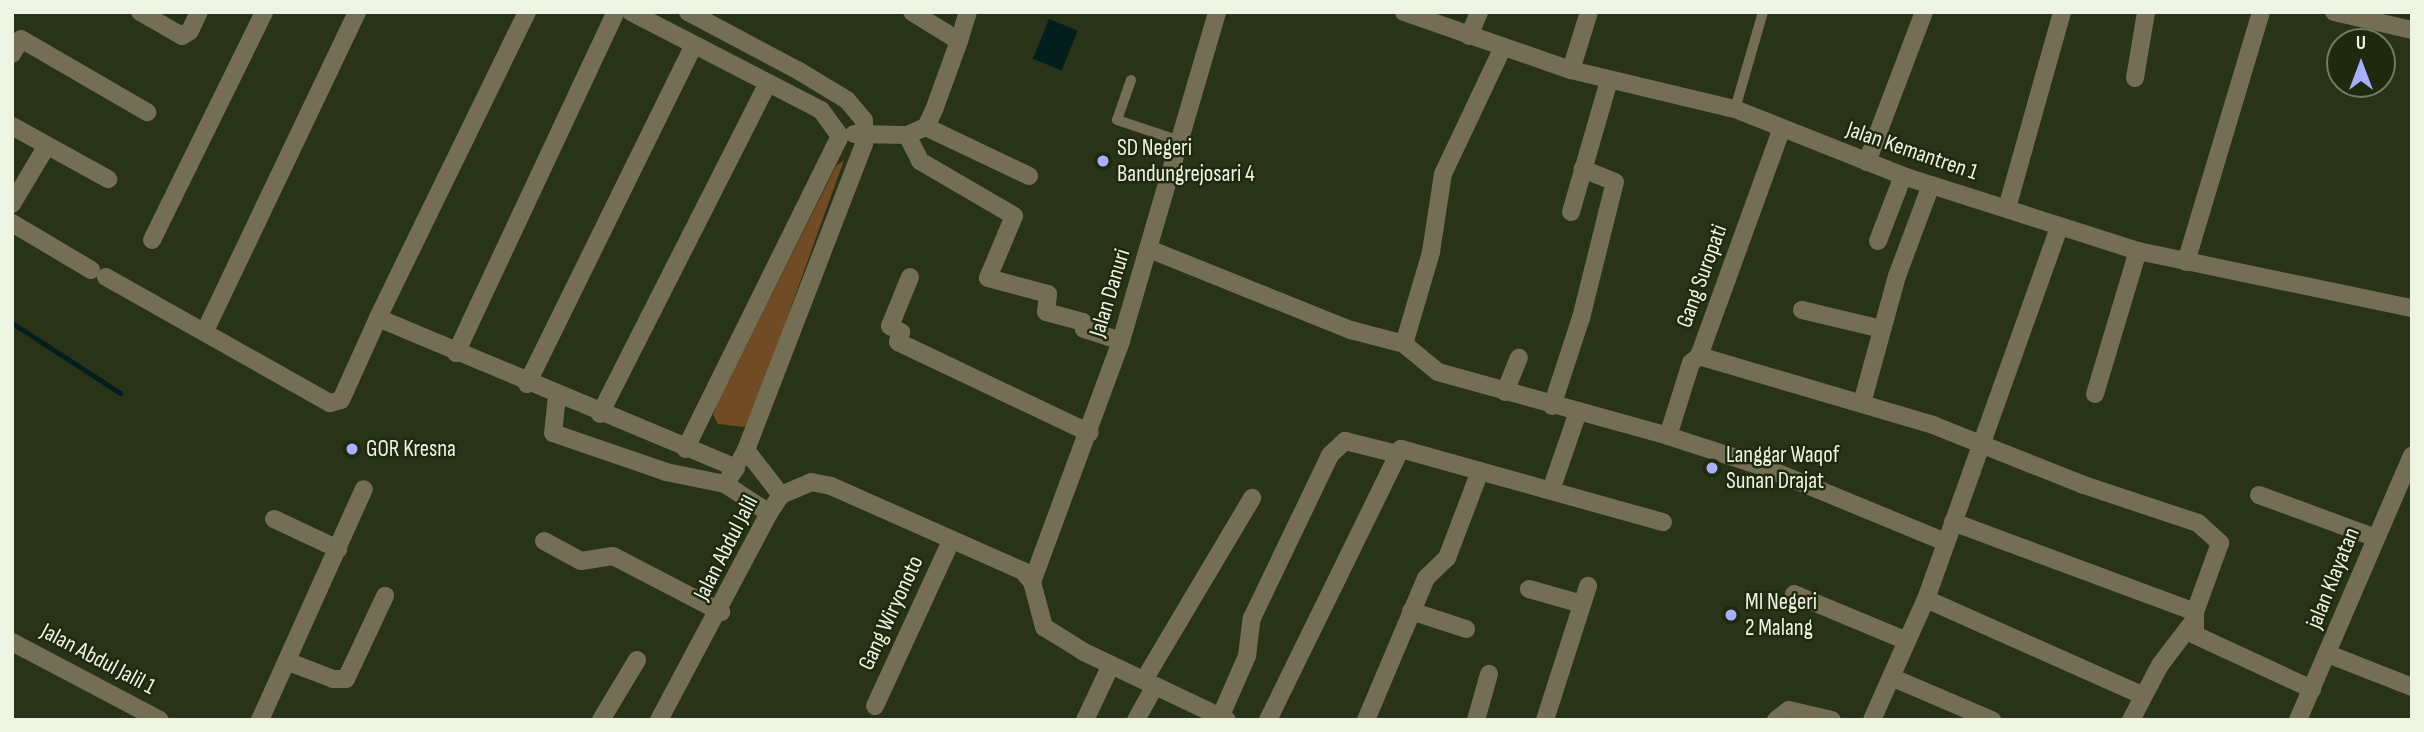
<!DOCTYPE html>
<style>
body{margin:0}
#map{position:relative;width:2424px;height:732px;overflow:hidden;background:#283318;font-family:"Sofia Sans Condensed",sans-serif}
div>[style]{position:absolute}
.green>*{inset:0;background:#714b23}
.water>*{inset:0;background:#031f1d;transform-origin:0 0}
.stream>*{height:5px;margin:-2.5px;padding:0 2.5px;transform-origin:2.5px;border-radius:2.5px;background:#031f1d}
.service>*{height:10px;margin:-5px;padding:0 5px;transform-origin:5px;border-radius:5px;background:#746e55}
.minor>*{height:18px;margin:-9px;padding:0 9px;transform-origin:9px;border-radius:9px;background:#746e55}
.dots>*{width:19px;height:19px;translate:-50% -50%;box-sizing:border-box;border:4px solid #1f290e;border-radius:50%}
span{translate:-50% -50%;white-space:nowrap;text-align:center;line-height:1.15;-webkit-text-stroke:5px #1f290e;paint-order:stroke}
.poi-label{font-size:23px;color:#edf4e3}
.left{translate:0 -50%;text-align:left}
.street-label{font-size:23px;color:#edf4e3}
.frame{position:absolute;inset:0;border:14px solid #edf4e3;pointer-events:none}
.north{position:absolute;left:2326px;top:28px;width:70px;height:70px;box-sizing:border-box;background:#1f290e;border:2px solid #717a63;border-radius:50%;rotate:0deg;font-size:19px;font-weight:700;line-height:28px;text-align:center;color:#edf4e3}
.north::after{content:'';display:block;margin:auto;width:24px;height:32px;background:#a8b0fc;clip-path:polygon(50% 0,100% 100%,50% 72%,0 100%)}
</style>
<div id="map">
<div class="green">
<i style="clip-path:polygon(844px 160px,750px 421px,744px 427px,718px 424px,713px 415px,716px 407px,836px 166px)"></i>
</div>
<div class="water">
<i style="left:1049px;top:19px;width:31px;height:43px;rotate:22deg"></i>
</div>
<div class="stream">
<i style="left:12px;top:323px;width:129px;rotate:32.9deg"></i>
</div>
<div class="service">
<i style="left:1131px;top:80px;width:42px;rotate:109.3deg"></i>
<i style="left:1117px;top:120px;width:66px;rotate:18.4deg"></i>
<i style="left:1735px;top:109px;width:101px;rotate:-73.9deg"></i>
</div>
<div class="minor">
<i style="left:140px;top:12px;width:48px;rotate:29.7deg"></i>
<i style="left:182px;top:36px;width:9px;rotate:-32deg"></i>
<i style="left:190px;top:31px;width:21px;rotate:-65deg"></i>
<i style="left:527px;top:12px;width:340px;rotate:116deg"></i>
<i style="left:378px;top:318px;width:388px;rotate:22.7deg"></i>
<i style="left:736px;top:468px;width:19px;rotate:125deg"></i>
<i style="left:725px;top:484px;width:53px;rotate:33.4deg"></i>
<i style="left:631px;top:12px;width:214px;rotate:27.3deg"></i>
<i style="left:821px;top:110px;width:32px;rotate:54deg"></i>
<i style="left:840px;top:136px;width:349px;rotate:116.3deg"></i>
<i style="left:688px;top:12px;width:126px;rotate:28deg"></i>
<i style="left:799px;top:71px;width:56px;rotate:31.1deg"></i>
<i style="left:847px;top:100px;width:26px;rotate:50deg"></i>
<i style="left:864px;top:120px;width:24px;rotate:90deg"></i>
<i style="left:864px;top:144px;width:328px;rotate:111.1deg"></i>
<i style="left:1404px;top:12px;width:177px;rotate:19.2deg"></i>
<i style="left:1571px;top:70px;width:169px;rotate:13.4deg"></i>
<i style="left:1735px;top:109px;width:181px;rotate:21.7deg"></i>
<i style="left:1903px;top:176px;width:247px;rotate:17.7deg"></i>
<i style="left:2138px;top:251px;width:280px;rotate:11.8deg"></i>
<i style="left:2334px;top:12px;width:80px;rotate:13deg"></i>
<i style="left:1469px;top:36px;width:26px;rotate:-67deg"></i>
<i style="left:959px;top:41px;width:30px;rotate:-73deg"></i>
<i style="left:12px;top:54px;width:17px;rotate:-59deg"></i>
<i style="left:21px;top:39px;width:146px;rotate:30.1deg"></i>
<i style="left:1571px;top:70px;width:61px;rotate:-72.8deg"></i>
<i style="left:2135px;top:78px;width:67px;rotate:-80.5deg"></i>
<i style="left:12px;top:126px;width:110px;rotate:28.9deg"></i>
<i style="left:926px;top:127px;width:114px;rotate:25.4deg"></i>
<i style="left:854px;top:134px;width:53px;rotate:1.1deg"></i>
<i style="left:907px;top:135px;width:21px;rotate:-23deg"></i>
<i style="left:926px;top:127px;width:19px;rotate:-65deg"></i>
<i style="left:934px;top:110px;width:73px;rotate:-70.1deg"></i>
<i style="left:959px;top:41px;width:55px;rotate:-148.3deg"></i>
<i style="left:907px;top:135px;width:29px;rotate:63deg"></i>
<i style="left:920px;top:161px;width:109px;rotate:30.3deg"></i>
<i style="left:1014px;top:216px;width:67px;rotate:112.8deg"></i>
<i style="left:988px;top:278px;width:62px;rotate:14.9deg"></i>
<i style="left:1048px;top:294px;width:18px;rotate:96deg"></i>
<i style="left:1046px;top:312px;width:38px;rotate:15deg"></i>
<i style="left:1083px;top:322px;width:7px;rotate:82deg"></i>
<i style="left:1084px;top:329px;width:39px;rotate:18deg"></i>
<i style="left:1867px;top:162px;width:160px;rotate:-69.2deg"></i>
<i style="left:12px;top:204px;width:66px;rotate:-59.2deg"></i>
<i style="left:2007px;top:208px;width:204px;rotate:-74.3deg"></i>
<i style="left:1571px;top:212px;width:137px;rotate:-73.9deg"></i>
<i style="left:12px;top:223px;width:92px;rotate:30.7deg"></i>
<i style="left:152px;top:240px;width:254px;rotate:-63.8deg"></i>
<i style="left:1878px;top:241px;width:70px;rotate:-69deg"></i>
<i style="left:1149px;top:249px;width:218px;rotate:21.9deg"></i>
<i style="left:1351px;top:330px;width:55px;rotate:14.8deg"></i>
<i style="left:1404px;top:344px;width:44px;rotate:39.5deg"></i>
<i style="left:1438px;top:372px;width:239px;rotate:15.5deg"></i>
<i style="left:1668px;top:436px;width:98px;rotate:17.9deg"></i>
<i style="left:1761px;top:466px;width:199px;rotate:22.4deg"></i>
<i style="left:2186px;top:262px;width:261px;rotate:-73.3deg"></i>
<i style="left:106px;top:277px;width:257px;rotate:29.4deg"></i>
<i style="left:330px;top:403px;width:11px;rotate:-15deg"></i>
<i style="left:341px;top:400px;width:90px;rotate:-65.7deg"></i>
<i style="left:910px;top:277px;width:53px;rotate:112.2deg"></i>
<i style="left:890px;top:326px;width:13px;rotate:29deg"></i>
<i style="left:901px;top:332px;width:10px;rotate:107deg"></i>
<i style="left:898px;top:342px;width:212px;rotate:25.4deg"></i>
<i style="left:1802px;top:310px;width:82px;rotate:13.4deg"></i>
<i style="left:205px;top:331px;width:353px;rotate:-64.5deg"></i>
<i style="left:1404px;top:344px;width:96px;rotate:-73.6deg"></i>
<i style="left:1431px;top:252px;width:79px;rotate:-81.3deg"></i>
<i style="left:1443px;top:174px;width:138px;rotate:-64.7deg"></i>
<i style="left:456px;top:353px;width:377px;rotate:-64.9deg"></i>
<i style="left:1699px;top:356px;width:244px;rotate:16.4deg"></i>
<i style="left:1933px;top:425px;width:162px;rotate:21.7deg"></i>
<i style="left:2084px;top:485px;width:120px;rotate:18.4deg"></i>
<i style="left:2198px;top:523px;width:30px;rotate:42deg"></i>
<i style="left:2220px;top:543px;width:73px;rotate:109.9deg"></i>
<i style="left:2195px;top:612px;width:23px;rotate:90deg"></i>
<i style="left:2195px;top:635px;width:129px;rotate:24.8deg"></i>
<i style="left:527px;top:384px;width:377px;rotate:-63.8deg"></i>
<i style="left:1505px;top:392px;width:37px;rotate:-68deg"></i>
<i style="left:2095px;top:394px;width:149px;rotate:-73.3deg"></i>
<i style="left:557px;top:396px;width:37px;rotate:96deg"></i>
<i style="left:553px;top:433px;width:120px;rotate:19deg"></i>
<i style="left:666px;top:472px;width:60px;rotate:11.5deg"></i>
<i style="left:1862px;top:403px;width:132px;rotate:-74.6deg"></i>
<i style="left:1897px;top:276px;width:97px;rotate:-69.5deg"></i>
<i style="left:1552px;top:406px;width:93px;rotate:-71.8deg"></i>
<i style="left:1581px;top:318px;width:140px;rotate:-76deg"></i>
<i style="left:1615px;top:182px;width:35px;rotate:-158deg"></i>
<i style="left:600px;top:414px;width:371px;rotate:-63.1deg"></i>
<i style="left:1668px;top:436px;width:77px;rotate:-72.5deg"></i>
<i style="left:1691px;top:363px;width:11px;rotate:-41deg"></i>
<i style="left:1699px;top:356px;width:239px;rotate:-70deg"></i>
<i style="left:741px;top:459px;width:10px;rotate:-61deg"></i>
<i style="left:746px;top:450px;width:57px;rotate:52.1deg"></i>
<i style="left:1551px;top:490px;width:83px;rotate:-70.9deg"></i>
<i style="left:2259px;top:495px;width:125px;rotate:20.2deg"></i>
<i style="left:274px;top:519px;width:71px;rotate:25.1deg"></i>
<i style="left:1953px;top:522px;width:258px;rotate:20.4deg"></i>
<i style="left:544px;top:541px;width:42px;rotate:28.4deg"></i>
<i style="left:581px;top:561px;width:32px;rotate:-9deg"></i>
<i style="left:613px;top:556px;width:122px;rotate:27.4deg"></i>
<i style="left:1032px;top:582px;width:257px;rotate:-69.7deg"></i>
<i style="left:1121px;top:341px;width:343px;rotate:-73.7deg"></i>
<i style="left:1529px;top:589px;width:55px;rotate:15.8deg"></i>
<i style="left:1794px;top:594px;width:122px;rotate:22.6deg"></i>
<i style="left:1907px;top:641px;width:46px;rotate:-65.7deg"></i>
<i style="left:1926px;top:599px;width:395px;rotate:-70.3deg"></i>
<i style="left:1926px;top:599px;width:236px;rotate:24deg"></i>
<i style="left:1411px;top:611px;width:58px;rotate:18.1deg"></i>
<i style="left:12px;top:642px;width:167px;rotate:27.8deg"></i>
<i style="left:2328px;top:654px;width:90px;rotate:21.4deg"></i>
<i style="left:289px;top:662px;width:47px;rotate:21.1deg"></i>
<i style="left:333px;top:679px;width:13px"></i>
<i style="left:346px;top:679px;width:92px;rotate:-64.8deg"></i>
<i style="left:1891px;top:677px;width:110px;rotate:23.1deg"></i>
<i style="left:1144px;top:680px;width:212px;rotate:-59.3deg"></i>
<i style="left:875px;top:706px;width:182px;rotate:-65.3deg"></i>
<i style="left:260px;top:720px;width:253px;rotate:-65.8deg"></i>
<i style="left:601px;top:720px;width:70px;rotate:-59deg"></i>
<i style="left:659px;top:720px;width:234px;rotate:-62deg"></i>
<i style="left:769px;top:513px;width:22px;rotate:-56deg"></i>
<i style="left:781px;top:495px;width:33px;rotate:-23deg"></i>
<i style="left:811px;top:482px;width:20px;rotate:11deg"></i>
<i style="left:831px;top:486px;width:210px;rotate:23.9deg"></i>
<i style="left:1023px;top:571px;width:14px;rotate:51deg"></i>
<i style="left:1032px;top:582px;width:47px;rotate:75.1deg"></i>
<i style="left:1044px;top:627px;width:47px;rotate:32deg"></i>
<i style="left:1084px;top:652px;width:158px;rotate:25.4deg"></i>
<i style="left:1085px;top:720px;width:61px;rotate:-64.7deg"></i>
<i style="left:1136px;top:720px;width:39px;rotate:-61deg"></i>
<i style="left:1219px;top:720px;width:70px;rotate:-66.4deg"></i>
<i style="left:1247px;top:656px;width:38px;rotate:-83deg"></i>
<i style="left:1252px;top:618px;width:181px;rotate:-64.4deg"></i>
<i style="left:1330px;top:455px;width:21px;rotate:-43deg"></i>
<i style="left:1345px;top:441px;width:54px;rotate:14deg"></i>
<i style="left:1268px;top:720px;width:302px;rotate:-63.9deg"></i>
<i style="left:1401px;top:449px;width:272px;rotate:15.6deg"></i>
<i style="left:1366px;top:720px;width:154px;rotate:-67.1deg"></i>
<i style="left:1426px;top:578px;width:29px;rotate:-44deg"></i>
<i style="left:1447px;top:558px;width:93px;rotate:-69.2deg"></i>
<i style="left:1476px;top:720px;width:48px;rotate:-74.2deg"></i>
<i style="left:1545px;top:720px;width:141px;rotate:-72.2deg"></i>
<i style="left:1776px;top:720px;width:16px;rotate:-38deg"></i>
<i style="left:1789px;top:710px;width:44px;rotate:13.1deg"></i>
<i style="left:1872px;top:720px;width:86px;rotate:-66.1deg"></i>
<i style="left:2131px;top:720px;width:62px;rotate:-62.2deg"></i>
<i style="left:2160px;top:665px;width:53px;rotate:-52.7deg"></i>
<i style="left:2298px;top:720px;width:288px;rotate:-66.7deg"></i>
</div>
<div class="dots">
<i style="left:1103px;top:161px;background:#a8b0fc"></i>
<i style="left:352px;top:449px;background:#a8b0fc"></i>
<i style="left:1712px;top:468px;background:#a8b0fc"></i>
<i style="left:1731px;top:615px;background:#a8b0fc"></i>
</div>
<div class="poi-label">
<span class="left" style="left:1117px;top:161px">SD Negeri<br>Bandungrejosari 4</span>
<span class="left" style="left:366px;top:449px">GOR Kresna</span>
<span class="left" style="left:1726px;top:468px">Langgar Waqof<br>Sunan Drajat</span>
<span class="left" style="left:1745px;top:615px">MI Negeri<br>2 Malang</span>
</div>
<div class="street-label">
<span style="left:1912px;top:151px;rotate:19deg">Jalan Kemantren 1</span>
<span style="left:1702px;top:276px;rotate:-70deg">Gang Suropati</span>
<span style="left:1110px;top:293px;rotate:-73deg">Jalan Danuri</span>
<span style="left:726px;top:548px;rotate:-63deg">Jalan Abdul Jalil</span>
<span style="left:2333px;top:578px;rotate:-68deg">jalan Klayatan</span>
<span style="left:891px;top:613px;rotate:-65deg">Gang Wiryonoto</span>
<span style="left:98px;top:659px;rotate:28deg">Jalan Abdul Jalil 1</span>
</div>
<div class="frame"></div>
<div class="north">U</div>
</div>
